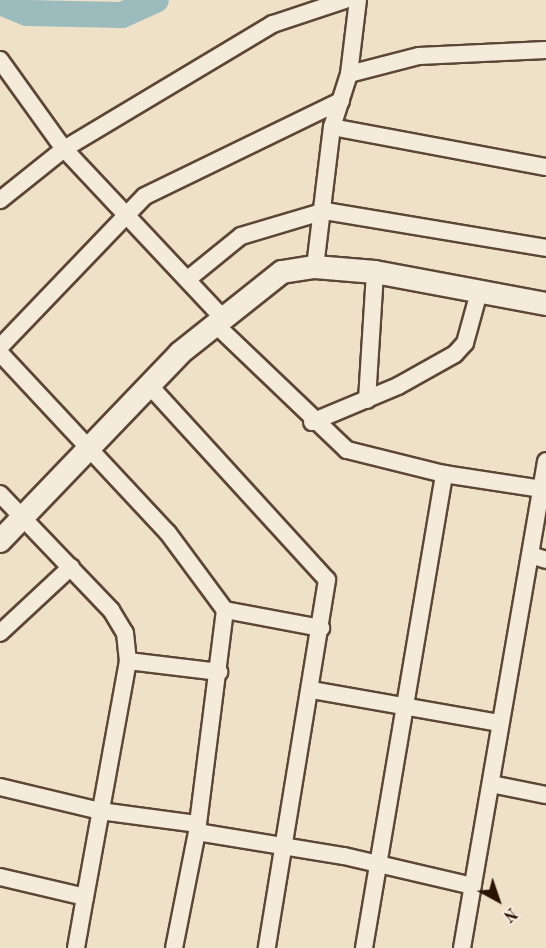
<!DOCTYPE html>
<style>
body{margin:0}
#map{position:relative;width:546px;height:948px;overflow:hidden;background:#efe0c8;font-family:"Old Standard TT",serif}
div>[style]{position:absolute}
.river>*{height:26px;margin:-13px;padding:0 13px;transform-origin:13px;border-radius:13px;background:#9cbbbd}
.roads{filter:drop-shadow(2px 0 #5c4635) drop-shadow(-2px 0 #5c4635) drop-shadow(0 2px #5c4635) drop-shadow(0 -2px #5c4635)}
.minor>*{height:16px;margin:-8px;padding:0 8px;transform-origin:8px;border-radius:8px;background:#f5ebdb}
.secondary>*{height:22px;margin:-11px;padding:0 11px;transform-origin:11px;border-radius:11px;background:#f5ebdb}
span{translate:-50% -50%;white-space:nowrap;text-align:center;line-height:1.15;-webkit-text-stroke:4.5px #f5ebdb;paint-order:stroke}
.north{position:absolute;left:468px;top:870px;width:60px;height:60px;-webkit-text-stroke:4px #f5ebdb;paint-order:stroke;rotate:140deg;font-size:16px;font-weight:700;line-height:24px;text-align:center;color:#2b1304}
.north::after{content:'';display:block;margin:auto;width:21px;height:27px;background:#2b1304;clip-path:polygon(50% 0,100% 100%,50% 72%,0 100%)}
</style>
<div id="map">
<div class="river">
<i style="left:0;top:2px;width:29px;rotate:22deg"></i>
<i style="left:27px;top:13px;width:95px;rotate:1.2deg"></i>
<i style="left:122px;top:15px;width:37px;rotate:-24deg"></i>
</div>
<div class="roads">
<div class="minor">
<i style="left:0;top:60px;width:110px;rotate:54.3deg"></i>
<i style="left:64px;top:149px;width:82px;rotate:141.4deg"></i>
<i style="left:349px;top:74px;width:72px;rotate:-14.4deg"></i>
<i style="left:419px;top:56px;width:127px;rotate:-2.7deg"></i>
<i style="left:332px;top:127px;width:218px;rotate:10.6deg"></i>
<i style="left:315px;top:267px;width:141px;rotate:-83.1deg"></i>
<i style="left:332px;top:127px;width:56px;rotate:-72.2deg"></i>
<i style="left:349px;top:74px;width:75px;rotate:-83.1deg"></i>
<i style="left:188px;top:279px;width:68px;rotate:-39.1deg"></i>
<i style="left:241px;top:236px;width:88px;rotate:-16.6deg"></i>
<i style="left:325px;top:211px;width:224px;rotate:9.5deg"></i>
<i style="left:221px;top:316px;width:229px;rotate:-133.2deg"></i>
<i style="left:64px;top:149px;width:244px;rotate:-30.9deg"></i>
<i style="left:273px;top:24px;width:76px;rotate:-18.4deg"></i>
<i style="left:214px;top:323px;width:184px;rotate:43.7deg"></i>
<i style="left:347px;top:450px;width:100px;rotate:13.9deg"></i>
<i style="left:0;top:347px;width:209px;rotate:-46.2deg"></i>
<i style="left:145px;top:196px;width:218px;rotate:-25.9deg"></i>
<i style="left:0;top:353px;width:246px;rotate:47deg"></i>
<i style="left:168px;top:533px;width:96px;rotate:53.5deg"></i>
<i style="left:225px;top:610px;width:224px;rotate:97.2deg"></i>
<i style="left:197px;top:832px;width:118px;rotate:101.2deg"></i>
<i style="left:149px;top:385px;width:264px;rotate:47.6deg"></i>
<i style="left:327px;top:580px;width:373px;rotate:99.3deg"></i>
<i style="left:367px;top:400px;width:128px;rotate:-86.4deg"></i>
<i style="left:312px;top:422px;width:93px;rotate:-22.7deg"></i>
<i style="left:398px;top:386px;width:65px;rotate:-29.3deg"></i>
<i style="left:455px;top:354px;width:15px;rotate:-48deg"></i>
<i style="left:465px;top:343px;width:53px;rotate:-74.6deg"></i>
<i style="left:0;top:494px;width:161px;rotate:46.3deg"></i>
<i style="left:111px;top:610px;width:27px;rotate:59deg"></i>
<i style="left:125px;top:633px;width:28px;rotate:84deg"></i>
<i style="left:128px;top:661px;width:240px;rotate:100.3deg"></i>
<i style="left:531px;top:555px;width:16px;rotate:18deg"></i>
<i style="left:225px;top:610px;width:98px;rotate:10.6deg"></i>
<i style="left:0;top:633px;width:97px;rotate:-42.9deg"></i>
<i style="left:128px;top:661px;width:92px;rotate:6.9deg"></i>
<i style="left:312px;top:690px;width:190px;rotate:10deg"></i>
<i style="left:491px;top:784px;width:56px;rotate:11.3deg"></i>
<i style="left:0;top:787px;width:103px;rotate:13.5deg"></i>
<i style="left:100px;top:811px;width:99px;rotate:7.6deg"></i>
<i style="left:197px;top:832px;width:149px;rotate:9.3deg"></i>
<i style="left:344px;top:856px;width:132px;rotate:13.1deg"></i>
<i style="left:0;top:877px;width:87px;rotate:13.2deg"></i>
<i style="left:85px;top:897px;width:52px;rotate:100deg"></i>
<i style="left:364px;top:948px;width:481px;rotate:-80.4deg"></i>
<i style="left:444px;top:474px;width:99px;rotate:8.7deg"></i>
<i style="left:462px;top:948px;width:494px;rotate:-80.2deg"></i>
</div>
<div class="secondary">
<i style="left:0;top:541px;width:260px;rotate:-46.2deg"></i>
<i style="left:180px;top:353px;width:130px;rotate:-38.5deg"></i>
<i style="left:282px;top:272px;width:33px;rotate:-9deg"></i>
<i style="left:315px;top:267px;width:60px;rotate:4.8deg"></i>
<i style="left:375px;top:272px;width:174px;rotate:10.6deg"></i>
</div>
</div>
<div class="north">N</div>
</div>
